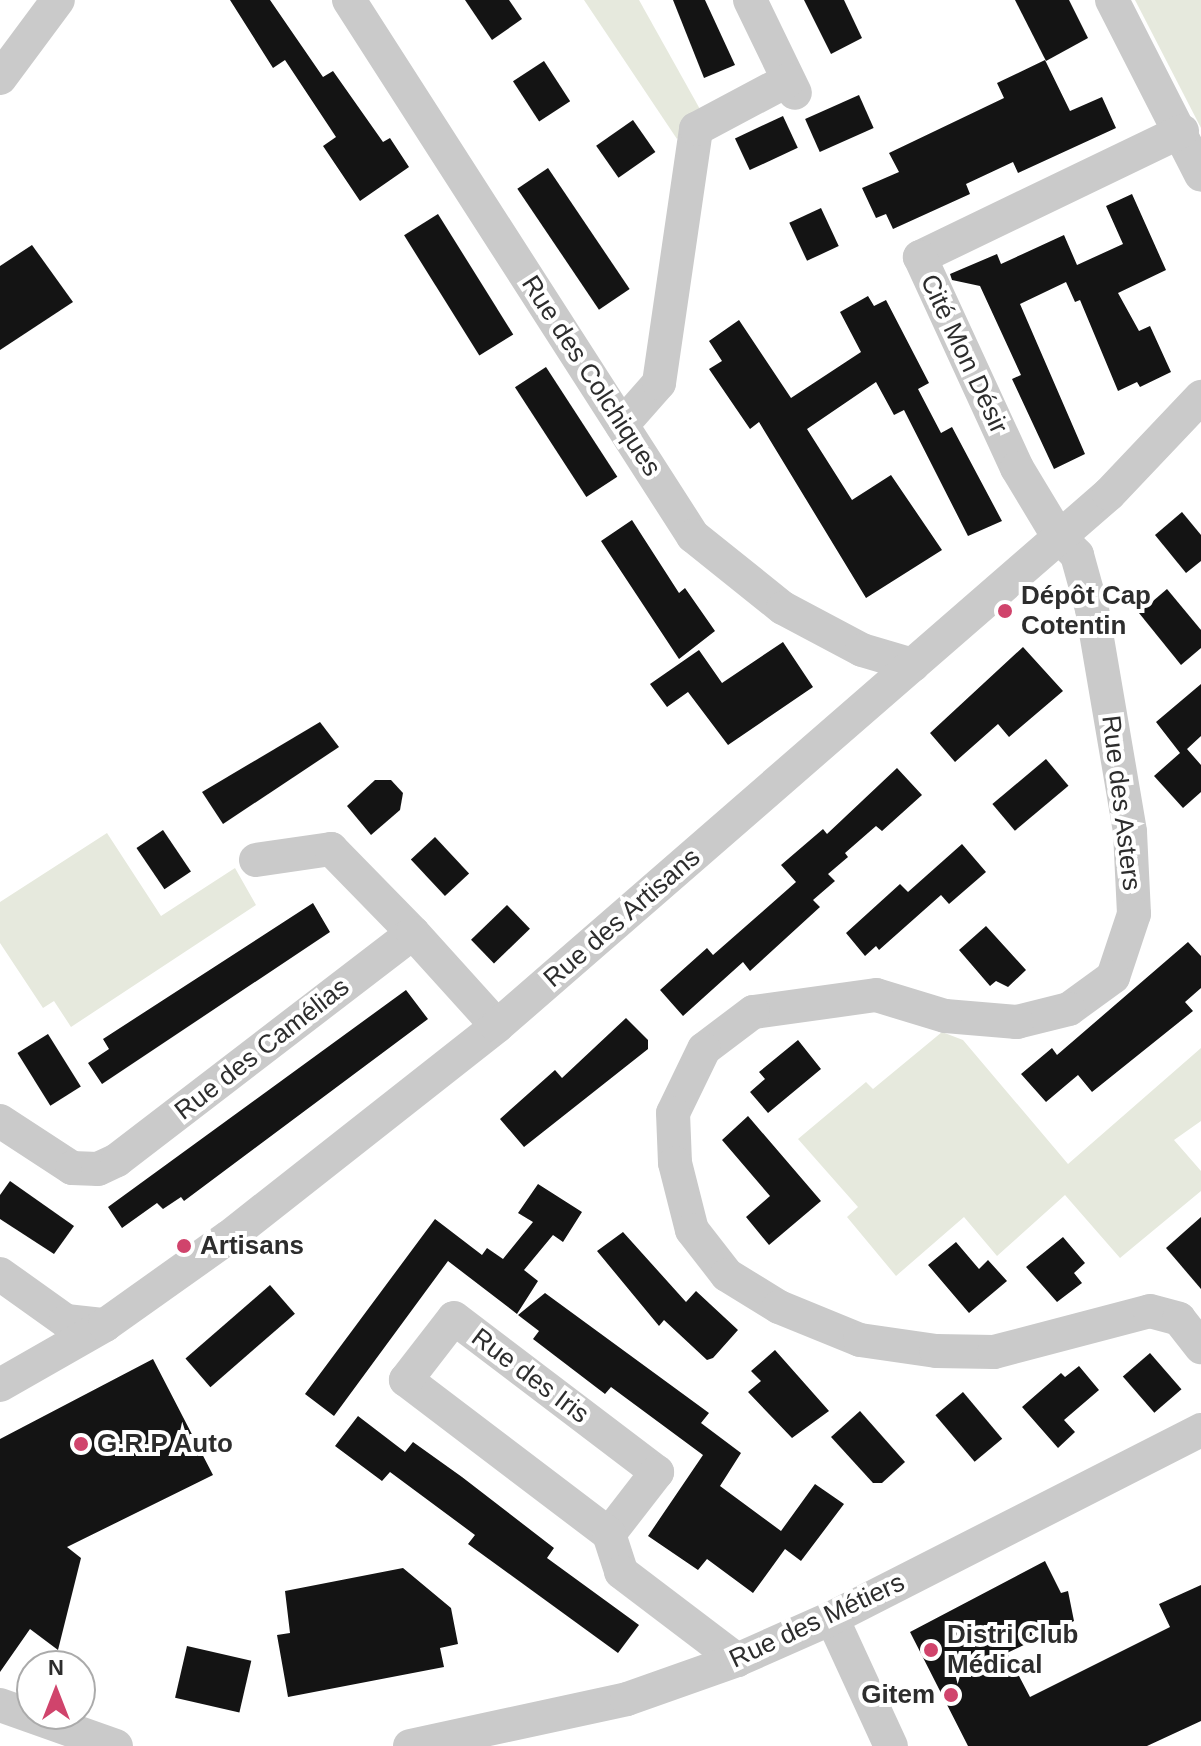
<!DOCTYPE html>
<meta charset="utf-8">
<style>
body{margin:0}
#map{position:relative;width:1201px;height:1746px;overflow:hidden;background:#fff;font-family:Arial,sans-serif}
div>[style]{position:absolute}
.green>*{inset:0;background:#e6e9dd}
.building>*{inset:0;background:#141414;transform-origin:0 0}
.minor>*{height:34px;margin:-17px;padding:0 17px;transform-origin:17px;border-radius:17px;background:#cacaca}
.dots>*{width:22px;height:22px;translate:-50% -50%;box-sizing:border-box;border:4px solid #fff;border-radius:50%}
span{translate:-50% -50%;white-space:nowrap;text-align:center;line-height:1.15;-webkit-text-stroke:8px #fff;paint-order:stroke}
.street-label{font-size:26px;color:#2d2d2d}
.poi-label{font-size:26px;color:#2d2d2d;font-weight:700}
.left{translate:0 -50%;text-align:left}
.right{translate:-100% -50%;text-align:right}
.north{position:absolute;left:16px;top:1650px;width:80px;height:80px;box-sizing:border-box;background:#fff;border:2px solid #ababab;border-radius:50%;rotate:0deg;font-size:22px;font-weight:700;line-height:32px;text-align:center;color:#2d2d2d}
.north::after{content:'';display:block;margin:auto;width:28px;height:36px;background:#d0446c;clip-path:polygon(50% 0,100% 100%,50% 72%,0 100%)}
</style>
<div id="map">
<div class="green">
<i style="clip-path:polygon(584px 0,639px 0,701px 111px,677px 139px)"></i>
<i style="clip-path:polygon(1135px 0,1201px 0,1201px 128px)"></i>
<i style="clip-path:polygon(107px 833px,161px 916px,235px 868px,256px 905px,71px 1027px,54px 1001px,43px 1008px,0 943px,0 902px)"></i>
<i style="clip-path:polygon(942px 1032px,963px 1040px,1068px 1164px,1201px 1048px,1201px 1121px,1174px 1140px,1201px 1171px,1201px 1191px,1120px 1258px,1065px 1195px,997px 1256px,964px 1217px,896px 1276px,847px 1217px,858px 1207px,798px 1139px,866px 1082px,873px 1089px)"></i>
</div>
<div class="building">
<i style="clip-path:polygon(230px 0,270px 0,323px 77px,333px 71px,383px 142px,390px 138px,409px 167px,360px 201px,323px 146px,336px 137px,285px 60px,273px 68px)"></i>
<i style="clip-path:polygon(465px 0,509px 0,522px 19px,492px 40px)"></i>
<i style="clip-path:polygon(673px 0,705px 0,735px 65px,704px 78px)"></i>
<i style="clip-path:polygon(804px 0,844px 0,862px 38px,831px 54px)"></i>
<i style="clip-path:polygon(1015px 0,1069px 0,1088px 38px,1046px 61px)"></i>
<i style="clip-path:polygon(1045px 60px,1070px 111px,1102px 97px,1116px 128px,1018px 173px,1013px 162px,966px 184px,970px 194px,893px 229px,886px 214px,876px 218px,862px 188px,899px 172px,889px 153px,1004px 98px,997px 83px)"></i>
<i style="left:544px;top:61px;width:48px;height:37px;rotate:57deg"></i>
<i style="left:859px;top:95px;width:36px;height:59px;rotate:66deg"></i>
<i style="left:783px;top:116px;width:35px;height:53px;rotate:65deg"></i>
<i style="left:633px;top:120px;width:39px;height:45px;rotate:55deg"></i>
<i style="left:548px;top:168px;width:146px;height:37px;rotate:56deg"></i>
<i style="clip-path:polygon(1132px 194px,1166px 270px,1118px 293px,1139px 331px,1150px 326px,1171px 372px,1140px 387px,1137px 382px,1118px 391px,1080px 300px,1075px 302px,1066px 282px,1020px 304px,1085px 454px,1054px 469px,1012px 379px,1021px 375px,980px 286px,952px 280px,950px 274px,997px 254px,1001px 264px,1064px 235px,1077px 265px,1123px 244px,1106px 206px)"></i>
<i style="left:821px;top:208px;width:42px;height:35px;rotate:65deg"></i>
<i style="left:438px;top:214px;width:142px;height:40px;rotate:58deg"></i>
<i style="clip-path:polygon(32px 245px,73px 302px,0 350px,0 266px)"></i>
<i style="clip-path:polygon(868px 296px,874px 306px,886px 300px,929px 383px,918px 389px,941px 433px,952px 427px,1002px 521px,968px 536px,904px 410px,894px 415px,876px 382px,807px 429px,852px 500px,891px 475px,942px 550px,866px 598px,759px 422px,750px 429px,709px 369px,722px 361px,709px 341px,739px 320px,791px 398px,861px 352px,840px 312px)"></i>
<i style="left:546px;top:367px;width:131px;height:37px;rotate:57deg"></i>
<i style="clip-path:polygon(1182px 512px,1201px 535px,1201px 561px,1186px 573px,1155px 535px)"></i>
<i style="clip-path:polygon(632px 520px,679px 593px,685px 588px,715px 631px,679px 659px,601px 541px)"></i>
<i style="clip-path:polygon(1167px 589px,1201px 630px,1201px 648px,1181px 665px,1139px 613px)"></i>
<i style="clip-path:polygon(783px 642px,813px 687px,728px 745px,688px 692px,667px 707px,650px 684px,699px 650px,722px 683px)"></i>
<i style="clip-path:polygon(1023px 647px,1063px 691px,1009px 737px,998px 724px,955px 762px,930px 733px)"></i>
<i style="clip-path:polygon(1201px 684px,1201px 736px,1187px 749px,1201px 765px,1201px 792px,1183px 808px,1154px 776px,1180px 753px,1156px 722px)"></i>
<i style="clip-path:polygon(320px 722px,339px 747px,223px 824px,202px 792px)"></i>
<i style="left:1046px;top:759px;width:35px;height:70px;rotate:50deg"></i>
<i style="clip-path:polygon(897px 768px,922px 795px,882px 831px,876px 826px,845px 853px,848px 857px,828px 874px,835px 881px,813px 900px,820px 907px,750px 971px,743px 962px,683px 1016px,660px 990px,707px 948px,713px 955px,796px 882px,781px 865px,823px 829px,827px 834px)"></i>
<i style="clip-path:polygon(375px 780px,391px 780px,403px 793px,400px 810px,371px 835px,347px 806px)"></i>
<i style="left:163px;top:830px;width:50px;height:32px;rotate:56deg"></i>
<i style="left:435px;top:837px;width:50px;height:33px;rotate:47deg"></i>
<i style="clip-path:polygon(962px 844px,986px 872px,949px 904px,941px 895px,879px 950px,876px 946px,865px 956px,846px 933px,900px 884px,908px 892px)"></i>
<i style="clip-path:polygon(313px 903px,330px 932px,102px 1084px,88px 1063px,109px 1049px,103px 1039px)"></i>
<i style="left:507px;top:905px;width:33px;height:50px;rotate:46deg"></i>
<i style="clip-path:polygon(986px 926px,1026px 970px,1008px 987px,996px 981px,990px 986px,959px 950px)"></i>
<i style="clip-path:polygon(1188px 942px,1201px 956px,1201px 988px,1185px 1002px,1193px 1011px,1092px 1092px,1078px 1075px,1046px 1102px,1021px 1074px,1052px 1048px,1057px 1055px)"></i>
<i style="clip-path:polygon(406px 990px,428px 1019px,184px 1201px,181px 1197px,163px 1209px,157px 1203px,122px 1228px,108px 1207px)"></i>
<i style="clip-path:polygon(626px 1018px,648px 1040px,648px 1049px,524px 1147px,500px 1119px,555px 1070px,562px 1078px)"></i>
<i style="left:48px;top:1034px;width:62px;height:36px;rotate:58deg"></i>
<i style="clip-path:polygon(798px 1040px,821px 1069px,768px 1113px,750px 1092px,765px 1079px,759px 1072px)"></i>
<i style="clip-path:polygon(748px 1116px,821px 1201px,769px 1245px,746px 1217px,770px 1196px,722px 1140px)"></i>
<i style="clip-path:polygon(10px 1181px,74px 1226px,54px 1254px,0 1219px,0 1195px)"></i>
<i style="clip-path:polygon(538px 1184px,582px 1212px,563px 1242px,553px 1235px,524px 1270px,538px 1281px,517px 1314px,448px 1261px,334px 1416px,305px 1394px,435px 1219px,482px 1255px,487px 1248px,503px 1259px,533px 1222px,518px 1213px)"></i>
<i style="clip-path:polygon(1201px 1217px,1201px 1289px,1166px 1248px)"></i>
<i style="clip-path:polygon(623px 1232px,686px 1302px,696px 1291px,738px 1330px,713px 1358px,707px 1360px,664px 1320px,659px 1326px,597px 1251px)"></i>
<i style="clip-path:polygon(1063px 1237px,1085px 1263px,1074px 1273px,1082px 1283px,1057px 1302px,1026px 1267px)"></i>
<i style="clip-path:polygon(956px 1242px,979px 1269px,988px 1260px,1007px 1281px,969px 1313px,928px 1265px)"></i>
<i style="left:270px;top:1285px;width:38px;height:112px;rotate:49deg"></i>
<i style="clip-path:polygon(545px 1293px,709px 1413px,701px 1423px,741px 1453px,720px 1486px,781px 1531px,815px 1484px,844px 1504px,801px 1561px,785px 1549px,753px 1593px,707px 1559px,698px 1570px,648px 1536px,703px 1455px,611px 1387px,605px 1394px,533px 1339px,539px 1331px,518px 1315px)"></i>
<i style="clip-path:polygon(775px 1350px,829px 1411px,792px 1438px,748px 1392px,761px 1381px,751px 1371px)"></i>
<i style="left:1150px;top:1353px;width:48px;height:36px;rotate:49deg"></i>
<i style="clip-path:polygon(153px 1359px,213px 1475px,67px 1547px,81px 1558px,58px 1650px,30px 1629px,0 1672px,0 1439px)"></i>
<i style="clip-path:polygon(1079px 1366px,1099px 1390px,1064px 1420px,1075px 1432px,1058px 1448px,1022px 1407px,1061px 1373px,1065px 1377px)"></i>
<i style="left:963px;top:1392px;width:61px;height:36px;rotate:50deg"></i>
<i style="clip-path:polygon(860px 1411px,905px 1462px,882px 1483px,873px 1483px,831px 1437px)"></i>
<i style="clip-path:polygon(358px 1416px,405px 1452px,413px 1442px,462px 1477px,554px 1548px,547px 1558px,639px 1625px,618px 1653px,468px 1544px,475px 1535px,390px 1472px,382px 1481px,335px 1446px)"></i>
<i style="clip-path:polygon(1045px 1561px,1061px 1593px,1068px 1591px,1074px 1621px,1007px 1653px,1030px 1697px,1170px 1627px,1159px 1604px,1201px 1585px,1201px 1721px,1147px 1746px,968px 1746px,910px 1632px)"></i>
<i style="clip-path:polygon(403px 1568px,451px 1608px,458px 1644px,440px 1648px,444px 1667px,288px 1697px,277px 1635px,290px 1633px,285px 1591px)"></i>
<i style="left:187px;top:1646px;width:66px;height:53px;rotate:13deg"></i>
</div>
<div class="minor">
<i style="left:349px;top:0;width:637px;rotate:57.31deg"></i>
<i style="left:693px;top:536px;width:115px;rotate:38.7deg"></i>
<i style="left:783px;top:608px;width:89px;rotate:28deg"></i>
<i style="left:862px;top:650px;width:53px;rotate:16.4deg"></i>
<i style="left:750px;top:0;width:103px;rotate:64.2deg"></i>
<i style="left:1112px;top:0;width:196px;rotate:63deg"></i>
<i style="left:0;top:78px;width:97px;rotate:-53.4deg"></i>
<i style="left:1182px;top:131px;width:291px;rotate:154.3deg"></i>
<i style="left:920px;top:257px;width:232px;rotate:65.3deg"></i>
<i style="left:1017px;top:468px;width:79px;rotate:58.9deg"></i>
<i style="left:1058px;top:536px;width:27px;rotate:45deg"></i>
<i style="left:1077px;top:555px;width:56px;rotate:74.5deg"></i>
<i style="left:1092px;top:609px;width:226px;rotate:80.3deg"></i>
<i style="left:1130px;top:832px;width:82px;rotate:87.2deg"></i>
<i style="left:1134px;top:914px;width:66px;rotate:108.4deg"></i>
<i style="left:1113px;top:977px;width:54px;rotate:144deg"></i>
<i style="left:1069px;top:1009px;width:54px;rotate:166deg"></i>
<i style="left:1017px;top:1022px;width:72px;rotate:-175.2deg"></i>
<i style="left:945px;top:1016px;width:72px;rotate:-163.1deg"></i>
<i style="left:876px;top:995px;width:124px;rotate:172.1deg"></i>
<i style="left:753px;top:1012px;width:61px;rotate:142.9deg"></i>
<i style="left:704px;top:1049px;width:71px;rotate:115.8deg"></i>
<i style="left:673px;top:1113px;width:50px;rotate:87.7deg"></i>
<i style="left:675px;top:1163px;width:69px;rotate:75.8deg"></i>
<i style="left:692px;top:1230px;width:57px;rotate:52.1deg"></i>
<i style="left:727px;top:1275px;width:61px;rotate:31.6deg"></i>
<i style="left:779px;top:1307px;width:87px;rotate:22.2deg"></i>
<i style="left:860px;top:1340px;width:77px;rotate:8.2deg"></i>
<i style="left:936px;top:1351px;width:58px;rotate:1deg"></i>
<i style="left:994px;top:1352px;width:161px;rotate:-14.7deg"></i>
<i style="left:1150px;top:1311px;width:30px;rotate:15deg"></i>
<i style="left:1179px;top:1319px;width:36px;rotate:52deg"></i>
<i style="left:622px;top:425px;width:56px;rotate:-48.6deg"></i>
<i style="left:659px;top:383px;width:257px;rotate:-81.7deg"></i>
<i style="left:696px;top:129px;width:104px;rotate:-28deg"></i>
<i style="left:256px;top:860px;width:76px;rotate:-8.3deg"></i>
<i style="left:331px;top:849px;width:117px;rotate:45.7deg"></i>
<i style="left:0;top:1121px;width:86px;rotate:33.1deg"></i>
<i style="left:72px;top:1168px;width:26px;rotate:2deg"></i>
<i style="left:98px;top:1169px;width:21px;rotate:-25deg"></i>
<i style="left:117px;top:1160px;width:373px;rotate:-37.5deg"></i>
<i style="left:413px;top:933px;width:125px;rotate:47.9deg"></i>
<i style="left:0;top:1274px;width:81px;rotate:35.5deg"></i>
<i style="left:66px;top:1321px;width:39px;rotate:6deg"></i>
<i style="left:454px;top:1318px;width:255px;rotate:37.2deg"></i>
<i style="left:657px;top:1472px;width:78px;rotate:127.7deg"></i>
<i style="left:609px;top:1534px;width:255px;rotate:-142.8deg"></i>
<i style="left:406px;top:1380px;width:78px;rotate:-52.3deg"></i>
<i style="left:0;top:1385px;width:121px;rotate:-29.7deg"></i>
<i style="left:105px;top:1325px;width:152px;rotate:-35.4deg"></i>
<i style="left:229px;top:1237px;width:341px;rotate:-38.2deg"></i>
<i style="left:497px;top:1026px;width:811px;rotate:-41deg"></i>
<i style="left:1109px;top:494px;width:134px;rotate:-46.5deg"></i>
<i style="left:609px;top:1534px;width:40px;rotate:72deg"></i>
<i style="left:621px;top:1572px;width:146px;rotate:37.2deg"></i>
<i style="left:832px;top:1618px;width:141px;rotate:65.3deg"></i>
<i style="left:0;top:1705px;width:123px;rotate:19.5deg"></i>
<i style="left:410px;top:1746px;width:222px;rotate:-12.2deg"></i>
<i style="left:627px;top:1699px;width:117px;rotate:-19.5deg"></i>
<i style="left:737px;top:1660px;width:104px;rotate:-23.9deg"></i>
<i style="left:832px;top:1618px;width:414px;rotate:-27deg"></i>
</div>
<div class="dots">
<i style="left:1005px;top:611px;background:#d0446c"></i>
<i style="left:184px;top:1246px;background:#d0446c"></i>
<i style="left:81px;top:1444px;background:#d0446c"></i>
<i style="left:931px;top:1650px;background:#d0446c"></i>
<i style="left:951px;top:1695px;background:#d0446c"></i>
</div>
<div class="street-label">
<span style="left:964px;top:354px;rotate:65deg">Cité Mon Désir</span>
<span style="left:591px;top:376px;rotate:57deg">Rue des Colchiques</span>
<span style="left:1121px;top:803px;rotate:83deg">Rue des Asters</span>
<span style="left:622px;top:918px;rotate:-41deg">Rue des Artisans</span>
<span style="left:262px;top:1049px;rotate:-38deg">Rue des Camélias</span>
<span style="left:530px;top:1376px;rotate:37deg">Rue des Iris</span>
<span style="left:817px;top:1621px;rotate:-25deg">Rue des Métiers</span>
</div>
<div class="poi-label">
<span class="left" style="left:1021px;top:611px">Dépôt Cap<br>Cotentin</span>
<span class="left" style="left:200px;top:1246px">Artisans</span>
<span class="left" style="left:97px;top:1444px">G.R.P Auto</span>
<span class="left" style="left:947px;top:1650px">Distri Club<br>Médical</span>
<span class="right" style="left:935px;top:1695px">Gitem</span>
</div>
<div class="north">N</div>
</div>
